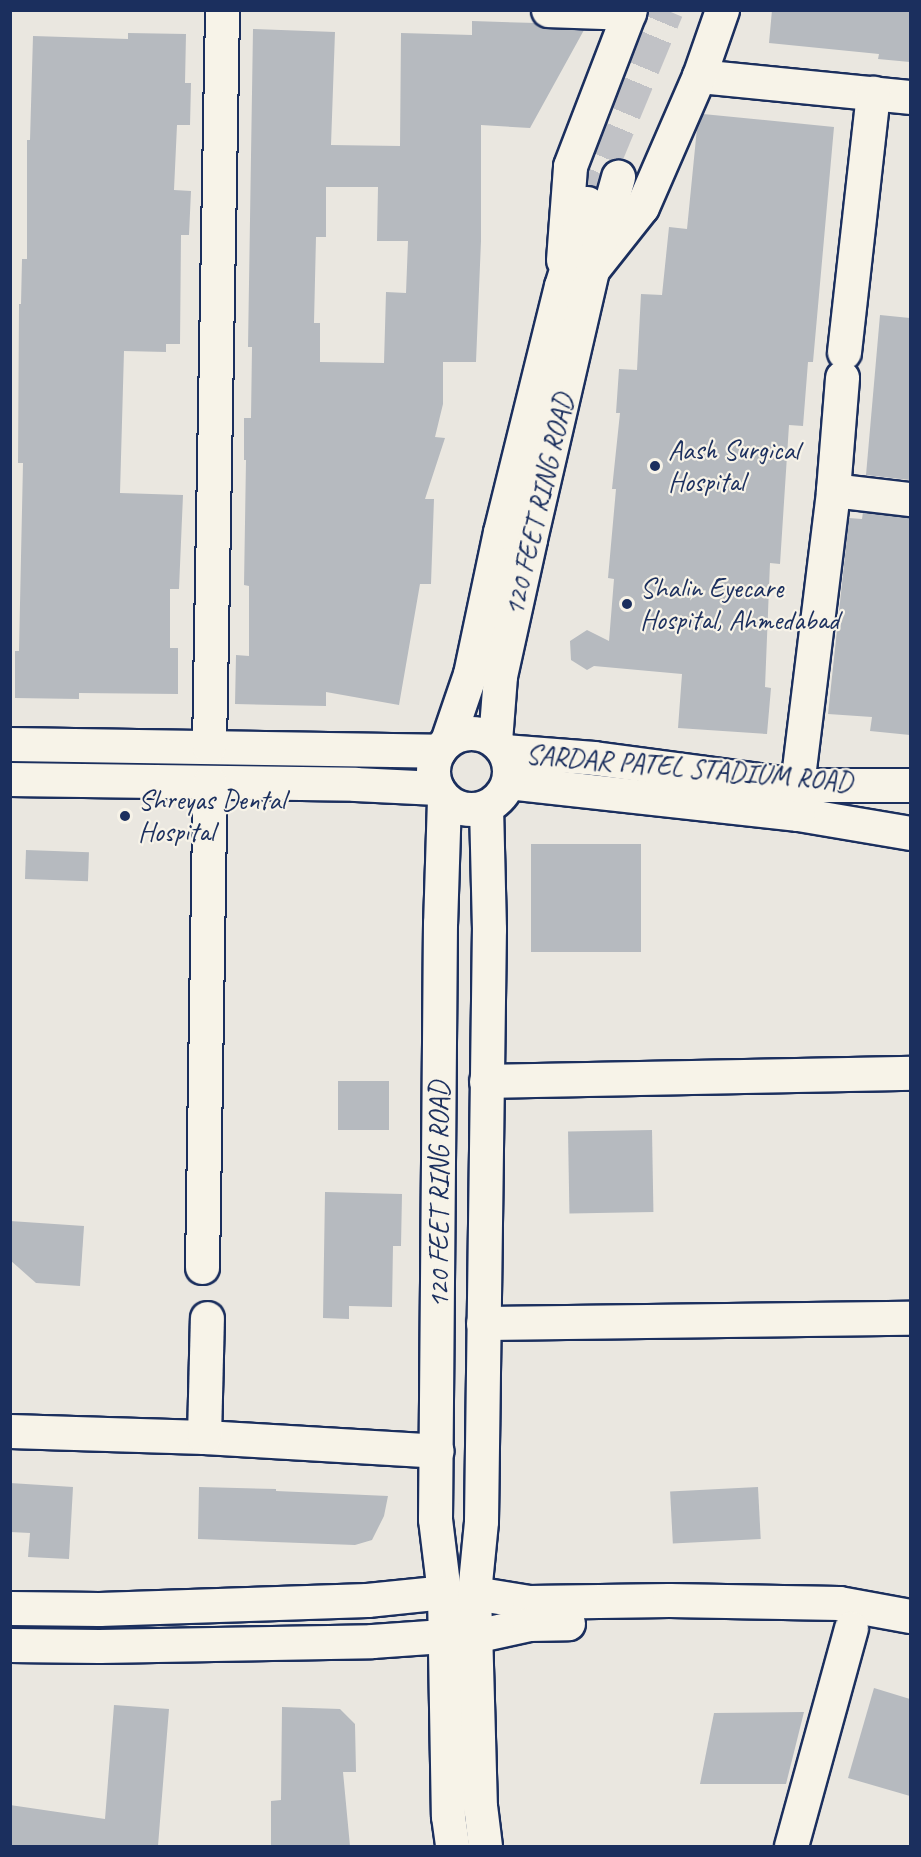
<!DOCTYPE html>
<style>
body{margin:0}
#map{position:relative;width:921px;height:1857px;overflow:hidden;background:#eae7e0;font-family:Caveat,sans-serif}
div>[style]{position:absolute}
.building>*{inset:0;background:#b6babf;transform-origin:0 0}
.major-tunnel>*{height:33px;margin-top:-16.5px;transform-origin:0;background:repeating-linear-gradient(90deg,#c1c2c6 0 33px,transparent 0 49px)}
.roads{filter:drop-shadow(2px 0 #1b2f5e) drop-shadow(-2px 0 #1b2f5e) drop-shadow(0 2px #1b2f5e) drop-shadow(0 -2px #1b2f5e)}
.minor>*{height:33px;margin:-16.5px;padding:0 16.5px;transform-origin:16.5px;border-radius:16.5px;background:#f7f3e8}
.major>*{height:33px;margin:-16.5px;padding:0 16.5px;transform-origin:16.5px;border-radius:16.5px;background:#f7f3e8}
.major>.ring{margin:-16.5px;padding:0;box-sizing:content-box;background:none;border:33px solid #f7f3e8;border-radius:50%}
.dots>*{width:16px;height:16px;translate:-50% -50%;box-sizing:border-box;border:3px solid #f7f3e8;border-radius:50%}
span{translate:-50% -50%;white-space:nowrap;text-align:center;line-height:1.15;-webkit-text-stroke:4.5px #f7f3e8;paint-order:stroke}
.poi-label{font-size:28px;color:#1b2f5e}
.left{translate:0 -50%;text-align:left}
.street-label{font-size:28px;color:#1b2f5e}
.frame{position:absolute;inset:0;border:12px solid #1b2f5e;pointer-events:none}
</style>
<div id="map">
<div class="building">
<i style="clip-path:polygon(772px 10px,910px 10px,910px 62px,878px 59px,879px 54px,769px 43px)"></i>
<i style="clip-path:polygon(evenodd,472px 21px,536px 23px,547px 29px,584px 30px,530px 128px,481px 125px,481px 241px,476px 362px,443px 362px,443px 404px,435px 437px,445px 438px,425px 499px,434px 499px,431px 584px,420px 584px,399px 705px,326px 692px,326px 706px,235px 704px,236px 655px,249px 656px,249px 586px,244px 585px,246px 460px,244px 460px,244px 418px,251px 418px,252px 347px,248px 347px,253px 29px,335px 32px,331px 145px,400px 146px,401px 33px,472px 35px,472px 21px,326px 187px,378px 187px,377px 241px,408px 241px,406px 293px,386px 292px,384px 363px,320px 362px,320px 323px,314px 323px,316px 237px,326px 237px,326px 187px)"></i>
<i style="clip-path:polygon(128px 33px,186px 34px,185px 83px,191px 83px,190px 125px,177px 125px,174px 190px,191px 191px,189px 235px,181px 235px,180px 344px,166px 344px,166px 352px,124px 351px,120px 493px,183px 495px,179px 589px,170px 589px,170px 648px,178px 648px,178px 694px,79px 693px,79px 699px,15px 698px,15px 651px,19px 651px,23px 463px,18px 463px,19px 304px,21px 304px,22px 259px,27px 259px,27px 140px,30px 140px,33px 36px,128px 39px)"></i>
<i style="clip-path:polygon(703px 114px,834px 127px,813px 362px,808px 362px,803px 426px,789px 425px,780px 564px,770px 563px,765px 687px,771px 688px,767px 734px,678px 728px,682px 674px,594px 666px,587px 670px,571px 660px,570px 641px,587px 630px,609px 641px,614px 579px,608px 578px,616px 489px,612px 489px,620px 413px,616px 413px,619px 369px,637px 370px,641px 294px,662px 295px,669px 227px,687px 229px,697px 128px)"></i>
<i style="clip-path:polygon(880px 315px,910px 318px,910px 480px,866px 475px)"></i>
<i style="clip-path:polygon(863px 512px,910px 517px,910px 735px,870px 731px,872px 717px,828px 714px,849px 518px,862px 519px)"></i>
<i style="left:531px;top:844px;width:110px;height:108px"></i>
<i style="left:26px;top:850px;width:63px;height:29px;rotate:2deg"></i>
<i style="left:338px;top:1081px;width:51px;height:49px"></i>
<i style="left:652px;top:1130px;width:82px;height:84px;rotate:89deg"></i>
<i style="clip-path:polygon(325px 1192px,402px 1194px,401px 1246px,393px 1246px,392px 1307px,349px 1306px,349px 1319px,323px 1318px)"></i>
<i style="clip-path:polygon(10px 1221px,84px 1226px,80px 1286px,36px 1283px,10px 1260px)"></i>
<i style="clip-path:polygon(10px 1483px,73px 1487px,69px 1559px,28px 1557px,30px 1533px,10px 1532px)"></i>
<i style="clip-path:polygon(199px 1487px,276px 1489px,276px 1491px,388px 1496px,384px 1516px,372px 1540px,355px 1545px,198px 1539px)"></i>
<i style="left:758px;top:1487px;width:52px;height:88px;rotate:87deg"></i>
<i style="clip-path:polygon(874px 1688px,910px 1699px,910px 1796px,848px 1778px)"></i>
<i style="clip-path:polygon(114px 1705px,169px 1709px,158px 1846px,10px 1846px,10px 1805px,105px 1819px)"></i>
<i style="clip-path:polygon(282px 1707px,340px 1709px,355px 1724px,356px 1772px,343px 1772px,350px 1846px,271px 1846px,271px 1801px,281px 1800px)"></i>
<i style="clip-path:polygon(804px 1712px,786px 1784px,700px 1784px,714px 1713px)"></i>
</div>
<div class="major-tunnel">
<i style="left:587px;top:203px;width:209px;rotate:-67.5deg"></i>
</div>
<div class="roads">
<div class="minor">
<i style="left:548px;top:10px;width:81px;rotate:2.1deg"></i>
<i style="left:699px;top:76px;width:212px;rotate:5.7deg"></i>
<i style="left:563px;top:260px;width:94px;rotate:-85.7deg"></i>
<i style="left:570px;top:166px;width:167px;rotate:-69deg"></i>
<i style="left:592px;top:270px;width:80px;rotate:-51.6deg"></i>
<i style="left:642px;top:207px;width:143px;rotate:-66.5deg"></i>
<i style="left:699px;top:76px;width:70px;rotate:-70.8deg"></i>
<i style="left:844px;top:352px;width:261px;rotate:-83.6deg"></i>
<i style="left:833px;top:490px;width:78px;rotate:6.7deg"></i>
<i style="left:10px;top:744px;width:429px;rotate:0.9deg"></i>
<i style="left:209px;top:747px;width:737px;rotate:-88.99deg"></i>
<i style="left:504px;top:751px;width:90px;rotate:4.4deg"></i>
<i style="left:594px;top:758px;width:205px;rotate:7.6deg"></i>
<i style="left:797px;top:785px;width:113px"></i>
<i style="left:10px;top:779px;width:345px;rotate:0.8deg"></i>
<i style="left:355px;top:784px;width:82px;rotate:2.8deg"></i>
<i style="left:508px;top:782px;width:292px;rotate:6.3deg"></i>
<i style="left:798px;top:814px;width:114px;rotate:9.6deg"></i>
<i style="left:798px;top:814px;width:29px;rotate:-92deg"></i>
<i style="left:797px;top:785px;width:297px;rotate:-83deg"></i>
<i style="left:833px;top:490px;width:113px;rotate:-85.4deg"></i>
<i style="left:486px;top:1081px;width:424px;rotate:-1.1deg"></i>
<i style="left:202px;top:1267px;width:485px;rotate:-89.1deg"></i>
<i style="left:483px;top:1323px;width:427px;rotate:-0.7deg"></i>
<i style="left:10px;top:1431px;width:194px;rotate:1.8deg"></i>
<i style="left:204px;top:1437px;width:233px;rotate:3.4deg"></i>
<i style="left:204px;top:1437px;width:119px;rotate:-88.6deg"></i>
<i style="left:474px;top:1593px;width:56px;rotate:9.3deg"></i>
<i style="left:529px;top:1602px;width:140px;rotate:-0.8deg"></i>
<i style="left:669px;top:1600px;width:170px;rotate:1deg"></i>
<i style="left:839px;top:1603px;width:72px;rotate:10.4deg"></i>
<i style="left:10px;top:1608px;width:89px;rotate:0.6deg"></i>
<i style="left:99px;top:1609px;width:268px;rotate:-1.9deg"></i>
<i style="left:367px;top:1600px;width:77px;rotate:-5.9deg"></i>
<i style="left:475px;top:1636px;width:55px;rotate:-12.5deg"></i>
<i style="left:529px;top:1624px;width:39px;rotate:-1deg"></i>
<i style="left:10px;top:1645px;width:89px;rotate:0.6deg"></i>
<i style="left:99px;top:1646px;width:273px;rotate:-1deg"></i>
<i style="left:372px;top:1641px;width:71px;rotate:-4deg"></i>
<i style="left:791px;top:1846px;width:226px;rotate:-74.6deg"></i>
</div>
<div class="major">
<i class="ring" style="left:433px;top:733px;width:43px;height:43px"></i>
<i style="left:447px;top:741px;width:71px;rotate:-71.1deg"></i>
<i style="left:470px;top:674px;width:145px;rotate:-78.1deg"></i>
<i style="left:500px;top:532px;width:253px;rotate:-76.1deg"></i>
<i style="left:561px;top:286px;width:87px;rotate:-72.6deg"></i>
<i style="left:495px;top:741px;width:65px;rotate:-85.6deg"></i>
<i style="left:500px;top:676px;width:140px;rotate:-77.6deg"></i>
<i style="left:530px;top:539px;width:276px;rotate:-77deg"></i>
<i style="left:592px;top:270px;width:97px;rotate:-74.4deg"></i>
<i style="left:444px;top:799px;width:124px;rotate:91.8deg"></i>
<i style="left:440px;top:923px;width:596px;rotate:90.48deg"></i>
<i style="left:435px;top:1519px;width:74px;rotate:83deg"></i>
<i style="left:444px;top:1592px;width:224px;rotate:89deg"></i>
<i style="left:448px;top:1816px;width:30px;rotate:82deg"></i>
<i style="left:485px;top:1846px;width:38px;rotate:-97deg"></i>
<i style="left:480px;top:1808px;width:215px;rotate:-91.6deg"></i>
<i style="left:474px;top:1593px;width:72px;rotate:-84.4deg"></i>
<i style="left:481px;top:1521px;width:592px;rotate:-89.23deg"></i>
<i style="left:489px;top:929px;width:122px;rotate:-91.4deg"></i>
</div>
</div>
<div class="dots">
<i style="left:655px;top:466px;background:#1b2f5e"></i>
<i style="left:627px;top:604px;background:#1b2f5e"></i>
<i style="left:125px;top:816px;background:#1b2f5e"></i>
</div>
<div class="poi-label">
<span class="left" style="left:668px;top:466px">Aash Surgical<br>Hospital</span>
<span class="left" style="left:640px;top:604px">Shalin Eyecare<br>Hospital, Ahmedabad</span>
<span class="left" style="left:138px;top:816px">Shreyas Dental<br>Hospital</span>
</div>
<div class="street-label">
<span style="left:539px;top:505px;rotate:-77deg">120 FEET RING ROAD</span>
<span style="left:689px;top:768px;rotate:5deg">SARDAR PATEL STADIUM ROAD</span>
<span style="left:439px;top:1195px;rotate:-90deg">120 FEET RING ROAD</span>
</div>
<div class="frame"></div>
</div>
